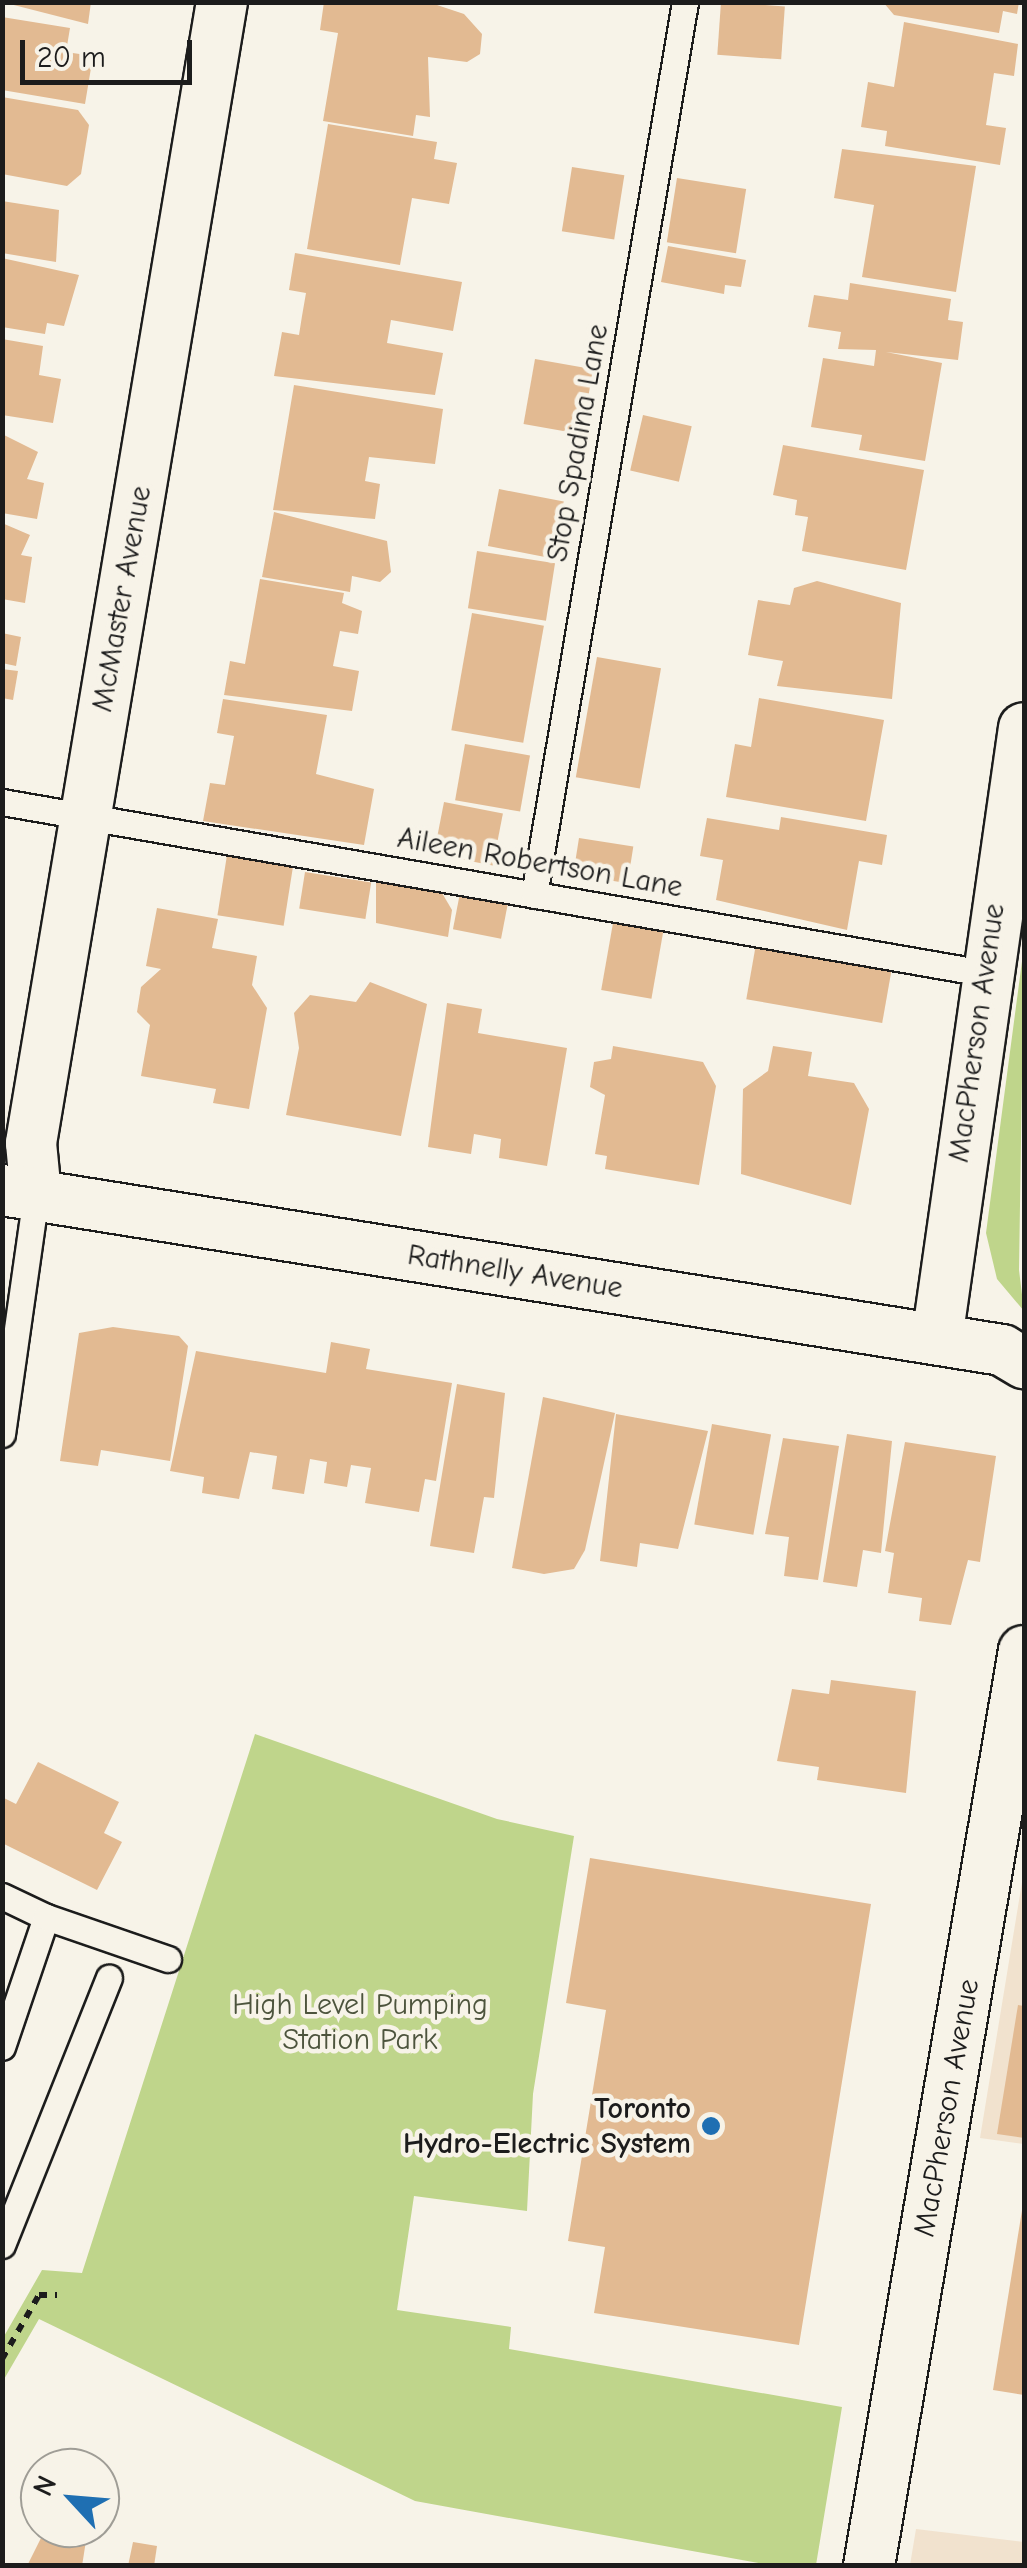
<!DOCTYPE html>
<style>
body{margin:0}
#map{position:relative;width:1027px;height:2568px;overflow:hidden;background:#f7f3e8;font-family:"Comic Neue",sans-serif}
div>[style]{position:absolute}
.built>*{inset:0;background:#f1e2ce}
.green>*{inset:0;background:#bfd58b}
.building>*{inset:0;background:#e2ba92;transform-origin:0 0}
.path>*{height:6px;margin-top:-3px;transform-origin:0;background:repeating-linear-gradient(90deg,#1c1c1c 0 8px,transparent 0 16px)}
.roads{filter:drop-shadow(2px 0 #1c1c1c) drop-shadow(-2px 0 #1c1c1c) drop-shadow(0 2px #1c1c1c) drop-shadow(0 -2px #1c1c1c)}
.service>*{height:25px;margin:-12.5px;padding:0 12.5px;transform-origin:12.5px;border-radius:12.5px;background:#f7f3e8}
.minor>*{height:50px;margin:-25px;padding:0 25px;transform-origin:25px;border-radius:25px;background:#f7f3e8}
.dots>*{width:28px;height:28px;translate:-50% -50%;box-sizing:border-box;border:5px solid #f7f3e8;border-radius:50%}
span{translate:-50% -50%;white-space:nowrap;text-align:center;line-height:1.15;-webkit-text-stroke:9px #f7f3e8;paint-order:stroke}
.street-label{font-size:30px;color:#1c1c1c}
.park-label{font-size:30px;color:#4d543d}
.poi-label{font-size:30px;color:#1c1c1c;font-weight:700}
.right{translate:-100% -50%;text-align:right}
.frame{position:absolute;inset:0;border:5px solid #1c1c1c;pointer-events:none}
.north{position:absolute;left:20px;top:2448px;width:100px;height:100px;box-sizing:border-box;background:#f7f3e8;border:2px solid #9f9d96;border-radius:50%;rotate:296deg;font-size:28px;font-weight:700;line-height:40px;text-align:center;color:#1c1c1c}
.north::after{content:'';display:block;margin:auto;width:35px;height:45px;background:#1f6fb2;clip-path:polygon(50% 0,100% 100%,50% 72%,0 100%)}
.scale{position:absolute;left:20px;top:40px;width:172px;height:45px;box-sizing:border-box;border:5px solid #1c1c1c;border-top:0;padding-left:12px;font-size:30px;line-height:35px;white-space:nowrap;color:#1c1c1c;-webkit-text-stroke:8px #f7f3e8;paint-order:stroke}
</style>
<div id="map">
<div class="built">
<i style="clip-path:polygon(1024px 1870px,1024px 2144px,980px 2138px)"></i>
<i style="clip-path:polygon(916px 2529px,1024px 2542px,1024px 2565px,910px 2565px)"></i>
</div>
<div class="green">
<i style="clip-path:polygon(1024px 946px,1019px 1270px,1024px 1311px,997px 1279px,986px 1233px)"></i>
<i style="clip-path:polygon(255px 1734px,497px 1819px,574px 1836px,533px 2094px,527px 2211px,414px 2196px,397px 2310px,511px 2327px,509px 2349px,842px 2407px,816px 2565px,770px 2565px,415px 2501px,39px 2319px,3px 2381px,3px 2338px,42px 2270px,82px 2273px)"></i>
</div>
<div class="building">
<i style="clip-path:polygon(2px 2px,91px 2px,88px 24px)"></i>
<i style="clip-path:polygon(324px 2px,428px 2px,464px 14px,482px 34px,480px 54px,467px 62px,428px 57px,430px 117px,416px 115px,413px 136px,323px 121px,338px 33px,320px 30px)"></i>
<i style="left:721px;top:2px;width:64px;height:53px;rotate:4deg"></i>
<i style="clip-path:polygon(883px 2px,1019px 2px,1017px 14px,1003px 11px,999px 33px,894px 15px)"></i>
<i style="clip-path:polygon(2px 17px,70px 28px,66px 52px,93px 56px,85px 104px,2px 90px)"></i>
<i style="clip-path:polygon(904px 22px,1018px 44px,1014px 76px,994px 73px,986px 125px,1006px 128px,1000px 165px,885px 146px,887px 131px,861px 127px,868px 82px,894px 87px)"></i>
<i style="clip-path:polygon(2px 97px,78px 110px,89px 125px,81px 174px,67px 186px,2px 174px)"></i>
<i style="clip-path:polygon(328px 124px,437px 142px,434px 159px,457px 163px,449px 204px,412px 198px,400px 265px,307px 249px)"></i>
<i style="clip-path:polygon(842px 149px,976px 166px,956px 292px,862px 277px,874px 205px,834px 198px)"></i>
<i style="left:572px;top:167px;width:53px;height:65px;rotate:9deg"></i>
<i style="left:677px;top:178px;width:70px;height:65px;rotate:9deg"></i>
<i style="clip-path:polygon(2px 201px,59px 210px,56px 262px,2px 253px)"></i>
<i style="clip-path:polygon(668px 246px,746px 260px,741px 287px,725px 285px,724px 294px,661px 282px)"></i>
<i style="clip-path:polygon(295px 253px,462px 282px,453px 331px,391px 320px,387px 343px,443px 353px,435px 395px,274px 376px,282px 332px,299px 335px,302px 316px,306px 293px,289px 290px)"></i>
<i style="clip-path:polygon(2px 258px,79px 275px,64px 326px,47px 323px,45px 334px,2px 327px)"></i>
<i style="clip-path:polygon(850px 283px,951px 299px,948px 320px,963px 322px,958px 360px,886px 352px,942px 363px,925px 461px,859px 450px,862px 435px,811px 427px,823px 358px,874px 366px,876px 350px,838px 349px,841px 332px,808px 327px,814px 295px,848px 300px)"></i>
<i style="clip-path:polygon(2px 339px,43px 346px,39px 375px,61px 379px,53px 423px,2px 415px)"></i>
<i style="left:535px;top:359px;width:59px;height:66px;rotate:10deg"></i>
<i style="clip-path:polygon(294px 385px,443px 409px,435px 464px,369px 457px,365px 481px,380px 484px,375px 519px,273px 510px)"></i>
<i style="left:643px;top:415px;width:50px;height:57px;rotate:13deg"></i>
<i style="clip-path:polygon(2px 434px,38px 452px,27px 479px,44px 483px,37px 519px,2px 513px)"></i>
<i style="clip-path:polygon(783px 445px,924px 470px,906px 570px,802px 551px,808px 517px,795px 515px,797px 500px,773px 495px)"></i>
<i style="left:499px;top:489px;width:66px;height:58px;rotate:11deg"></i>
<i style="clip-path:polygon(274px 512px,387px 541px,391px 572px,380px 582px,352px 576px,350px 592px,262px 577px)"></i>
<i style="clip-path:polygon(2px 523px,30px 535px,21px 555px,32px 557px,25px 603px,2px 599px)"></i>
<i style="left:477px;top:551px;width:79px;height:58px;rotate:9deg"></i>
<i style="clip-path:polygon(260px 579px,344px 593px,342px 603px,362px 611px,358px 634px,340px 631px,333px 666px,359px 671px,352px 711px,224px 695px,230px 661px,245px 664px)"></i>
<i style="clip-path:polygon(817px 581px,901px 603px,892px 699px,777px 686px,783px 661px,748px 655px,758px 600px,790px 605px,794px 588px)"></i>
<i style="left:472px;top:613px;width:73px;height:119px;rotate:10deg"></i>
<i style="clip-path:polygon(2px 633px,21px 637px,16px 666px,2px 663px)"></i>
<i style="left:597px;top:657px;width:65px;height:122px;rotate:10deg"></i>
<i style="clip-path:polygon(2px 669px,18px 671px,13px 700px,2px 698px)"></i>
<i style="clip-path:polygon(759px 698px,884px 720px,866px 821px,726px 797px,735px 744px,751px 747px)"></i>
<i style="clip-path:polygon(223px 699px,327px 715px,316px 774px,374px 789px,364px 845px,203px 821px,210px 783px,225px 785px,234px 736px,217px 733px)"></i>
<i style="left:465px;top:744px;width:66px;height:57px;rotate:10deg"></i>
<i style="left:444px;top:802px;width:60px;height:53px;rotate:11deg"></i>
<i style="clip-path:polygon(781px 817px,887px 835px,882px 865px,859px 861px,847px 930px,716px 900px,723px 860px,700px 856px,707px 818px,779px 830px)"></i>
<i style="left:579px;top:838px;width:55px;height:37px;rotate:9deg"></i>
<i style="left:227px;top:855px;width:67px;height:61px;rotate:9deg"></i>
<i style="left:305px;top:872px;width:67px;height:37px;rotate:9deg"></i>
<i style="clip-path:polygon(376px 880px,442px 893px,452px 910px,448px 937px,376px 923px)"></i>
<i style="left:460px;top:893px;width:49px;height:37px;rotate:11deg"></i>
<i style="clip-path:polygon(157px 908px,218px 919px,212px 948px,257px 956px,252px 985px,267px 1008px,249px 1109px,213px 1103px,216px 1089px,141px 1076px,150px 1025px,137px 1012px,141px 987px,161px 969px,146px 966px)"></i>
<i style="left:613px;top:923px;width:51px;height:68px;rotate:10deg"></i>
<i style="left:756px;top:944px;width:138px;height:56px;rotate:10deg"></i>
<i style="clip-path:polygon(370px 982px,427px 1004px,401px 1136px,286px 1115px,299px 1048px,294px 1013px,310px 995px,356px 1002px)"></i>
<i style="clip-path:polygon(447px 1003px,482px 1009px,478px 1033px,567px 1048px,547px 1166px,499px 1158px,501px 1139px,474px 1134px,471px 1154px,428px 1147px)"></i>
<i style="clip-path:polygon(613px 1046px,703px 1062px,716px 1086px,699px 1185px,605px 1169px,607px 1156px,595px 1154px,605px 1095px,590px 1087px,594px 1062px,611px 1059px)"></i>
<i style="clip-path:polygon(773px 1046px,812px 1052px,808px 1076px,854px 1083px,869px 1109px,851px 1205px,741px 1174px,743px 1089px,768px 1071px)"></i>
<i style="clip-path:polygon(113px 1327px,179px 1336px,188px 1346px,170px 1461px,101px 1450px,98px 1466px,60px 1461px,79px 1333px)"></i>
<i style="clip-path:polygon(331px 1342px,370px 1349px,366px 1369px,452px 1383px,436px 1481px,425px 1479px,419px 1512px,365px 1503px,371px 1468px,351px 1465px,347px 1487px,324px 1483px,327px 1462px,310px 1459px,304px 1494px,272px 1489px,277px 1456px,250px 1452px,239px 1499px,202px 1493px,204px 1477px,170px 1471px,196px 1351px,326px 1373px)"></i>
<i style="clip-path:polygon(457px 1384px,505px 1393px,494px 1498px,484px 1497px,474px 1553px,430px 1546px)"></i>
<i style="clip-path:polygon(543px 1397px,615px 1413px,585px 1550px,574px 1569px,544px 1574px,512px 1568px)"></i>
<i style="clip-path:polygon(616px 1414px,708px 1431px,678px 1549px,640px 1543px,637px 1567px,600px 1561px)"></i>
<i style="left:712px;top:1424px;width:60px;height:102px;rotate:10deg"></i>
<i style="clip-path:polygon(847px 1434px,892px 1441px,881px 1553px,863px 1550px,857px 1587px,823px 1582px)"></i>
<i style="clip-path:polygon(783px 1438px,839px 1446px,818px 1580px,784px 1576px,789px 1537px,765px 1534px)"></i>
<i style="clip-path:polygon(905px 1442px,996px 1456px,980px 1562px,968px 1560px,951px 1625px,919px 1621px,922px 1598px,888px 1593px,894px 1553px,885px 1551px)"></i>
<i style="clip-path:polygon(831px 1680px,916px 1691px,906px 1793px,817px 1780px,819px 1767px,777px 1761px,792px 1689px,829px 1694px)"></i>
<i style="clip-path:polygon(38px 1762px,119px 1802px,104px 1833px,122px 1842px,97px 1890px,2px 1843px,2px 1797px,16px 1804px)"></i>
<i style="clip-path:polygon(590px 1858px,871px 1904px,799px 2345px,594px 2313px,605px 2247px,568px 2241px,606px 2010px,566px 2003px)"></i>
<i style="clip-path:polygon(1018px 2005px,1024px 2006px,1024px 2138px,997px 2134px)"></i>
<i style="clip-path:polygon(1024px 2198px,1024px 2395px,993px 2390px)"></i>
<i style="clip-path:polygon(46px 2528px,88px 2528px,82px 2566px,27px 2566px)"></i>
<i style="clip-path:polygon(133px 2542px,157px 2546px,154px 2566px,128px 2566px)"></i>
</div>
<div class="path">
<i style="left:2px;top:2359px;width:74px;rotate:-60deg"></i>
<i style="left:39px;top:2295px;width:18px"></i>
</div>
<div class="roads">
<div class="service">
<i style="left:2px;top:802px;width:997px;rotate:9.88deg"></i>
<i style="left:534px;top:895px;width:906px;rotate:-80.4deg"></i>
<i style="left:2px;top:1434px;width:241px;rotate:-81.9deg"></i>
<i style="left:2px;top:1896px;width:49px;rotate:25.5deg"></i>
<i style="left:46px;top:1917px;width:137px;rotate:108.7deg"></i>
<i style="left:46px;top:1917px;width:129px;rotate:19deg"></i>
<i style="left:2px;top:2245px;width:288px;rotate:-68.2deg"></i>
</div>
<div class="minor">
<i style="left:2px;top:1190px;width:1013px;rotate:9.09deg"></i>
<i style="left:1002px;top:1350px;width:26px;rotate:31deg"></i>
<i style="left:36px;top:1195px;width:52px;rotate:-95.5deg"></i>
<i style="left:31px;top:1143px;width:1157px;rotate:-80.5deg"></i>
<i style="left:937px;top:1339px;width:617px;rotate:-81.9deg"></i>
<i style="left:869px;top:2566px;width:928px;rotate:-80.39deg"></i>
</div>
</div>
<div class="dots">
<i style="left:711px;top:2126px;background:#1f6fb2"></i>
</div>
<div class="street-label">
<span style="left:578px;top:443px;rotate:-80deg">Stop Spadina Lane</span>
<span style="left:122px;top:599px;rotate:-80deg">McMaster Avenue</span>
<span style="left:540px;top:863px;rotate:10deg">Aileen Robertson Lane</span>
<span style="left:977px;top:1033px;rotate:-82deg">MacPherson Avenue</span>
<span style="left:515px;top:1272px;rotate:9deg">Rathnelly Avenue</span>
<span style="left:947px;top:2108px;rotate:-80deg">MacPherson Avenue</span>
</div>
<div class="park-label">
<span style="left:360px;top:2022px">High Level Pumping<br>Station Park</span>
</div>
<div class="poi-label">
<span class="right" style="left:691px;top:2126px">Toronto<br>Hydro-Electric System</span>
</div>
<div class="frame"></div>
<div class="north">N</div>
<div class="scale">20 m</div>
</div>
